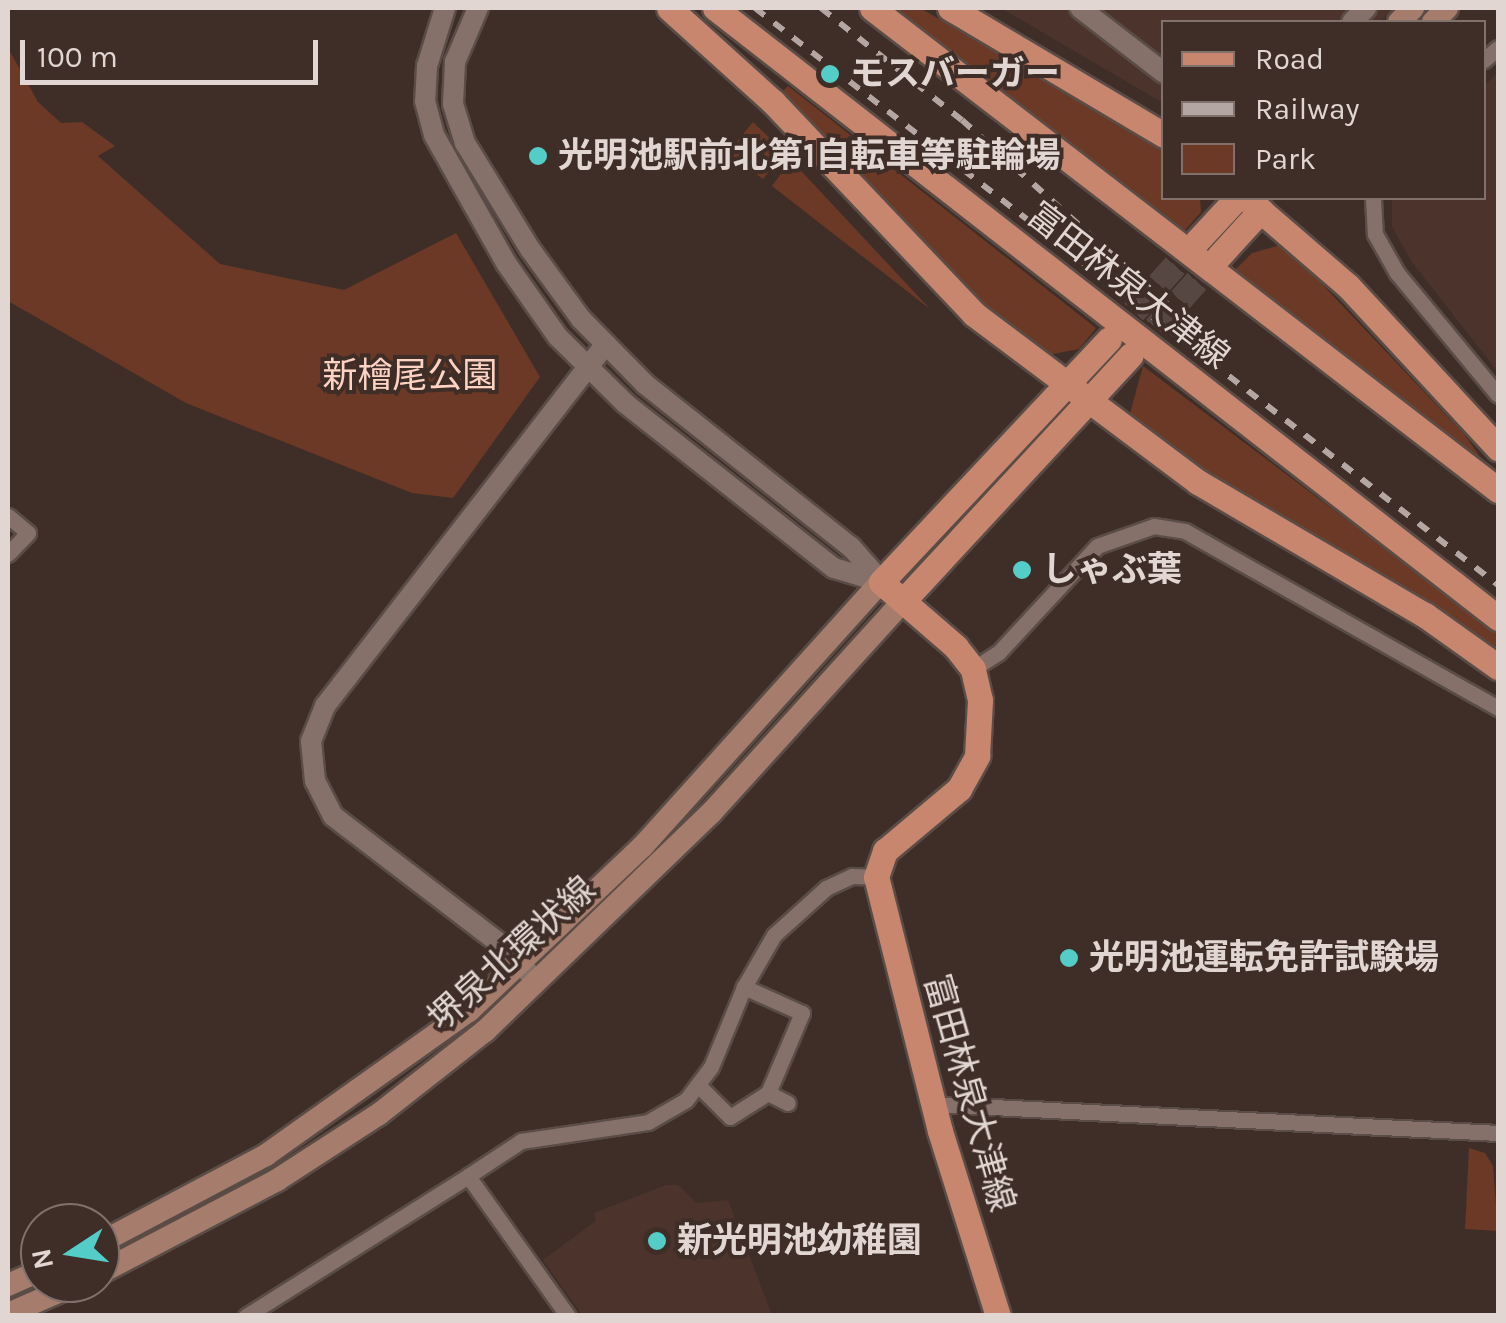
<!DOCTYPE html>
<meta charset="utf-8">
<style>
body{margin:0}
#map{position:relative;width:1506px;height:1323px;overflow:hidden;background:#3f2e28;font-family:Karla,"Noto Sans JP",sans-serif}
div>[style]{position:absolute}
.built>*{inset:0;background:#4c342c}
.green>*{inset:0;background:#6b3926}
.primary-tunnel>*{height:25px;margin-top:-12.5px;transform-origin:0;background:repeating-linear-gradient(90deg,#574742 0 25px,transparent 0 37px)}
.roads{filter:drop-shadow(2px 0 #5a4c46) drop-shadow(-2px 0 #5a4c46) drop-shadow(0 2px #5a4c46) drop-shadow(0 -2px #5a4c46)}
.minor>*{height:15px;margin:-7.5px;padding:0 7.5px;transform-origin:7.5px;border-radius:7.5px;background:#85716a}
.tertiary>*{height:20px;margin:-10px;padding:0 10px;transform-origin:10px;border-radius:10px;background:#85716a}
.secondary>*{height:22px;margin:-11px;padding:0 11px;transform-origin:11px;border-radius:11px;background:#a67c6c}
.primary>*{height:25px;margin:-12.5px;padding:0 12.5px;transform-origin:12.5px;border-radius:12.5px;background:#c8866e}
.rail>*{height:6px;margin-top:-3px;transform-origin:0;background:repeating-linear-gradient(90deg,#b4a7a3 0 12px,transparent 0 24px)}
.dots>*{width:28px;height:28px;translate:-50% -50%;box-sizing:border-box;border:5px solid #3f2e28;border-radius:50%}
span{translate:-50% -50%;white-space:nowrap;text-align:center;line-height:1.15;-webkit-text-stroke:8px #3f2e28;paint-order:stroke}
.poi-label{font-size:35px;color:#e1d6d2;font-weight:700}
.left{translate:0 -50%;text-align:left}
.street-label{font-size:35px;color:#e1d6d2}
.park-label{font-size:35px;color:#fed3c4}
.frame{position:absolute;inset:0;border:10px solid #e1d6d2;pointer-events:none}
.legend{position:absolute;left:1161px;top:20px;width:325px;height:180px;box-sizing:border-box;background:#3f2e28;border:2px solid #80716c;margin:0;padding:12px 18px;list-style:none;font-size:30px;color:#e1d6d2}
.legend li{display:flex;align-items:center;gap:20px;height:50px}
.legend b{width:50px;border:2px solid #80716c}
.north{position:absolute;left:20px;top:1203px;width:100px;height:100px;box-sizing:border-box;background:#3f2e28;border:2px solid #80716c;border-radius:50%;rotate:258deg;font-size:28px;font-weight:700;line-height:40px;text-align:center;color:#e1d6d2}
.north::after{content:'';display:block;margin:auto;width:35px;height:45px;background:#54cdc8;clip-path:polygon(50% 0,100% 100%,50% 72%,0 100%)}
.scale{position:absolute;left:20px;top:40px;width:298px;height:45px;box-sizing:border-box;border:5px solid #e1d6d2;border-top:0;padding-left:12px;font-size:30px;line-height:35px;white-space:nowrap;color:#e1d6d2;-webkit-text-stroke:8px #3f2e28;paint-order:stroke}
</style>
<div id="map">
<div class="built">
<i style="clip-path:polygon(1001px 8px,1394px 8px,1380px 22px,1164px 22px,1163px 103px)"></i>
<i style="clip-path:polygon(1498px 72px,1498px 372px,1412px 262px,1392px 227px,1392px 198px,1484px 198px,1484px 86px)"></i>
<i style="clip-path:polygon(666px 1185px,678px 1185px,696px 1203px,728px 1200px,772px 1315px,582px 1315px,543px 1260px,596px 1221px,594px 1213px)"></i>
</div>
<div class="green">
<i style="clip-path:polygon(895px 8px,920px 8px,1145px 138px,1163px 151px,1164px 198px,1200px 198px,1201px 212px,1185px 230px)"></i>
<i style="clip-path:polygon(8px 48px,38px 102px,61px 123px,82px 122px,115px 146px,98px 156px,220px 264px,344px 290px,456px 233px,540px 377px,453px 498px,412px 493px,186px 403px,8px 301px)"></i>
<i style="clip-path:polygon(788px 86px,1096px 328px,1079px 349px,1048px 355px,983px 303px,779px 95px)"></i>
<i style="clip-path:polygon(753px 122px,784px 152px,763px 179px,728px 152px)"></i>
<i style="clip-path:polygon(791px 160px,930px 309px,772px 186px)"></i>
<i style="clip-path:polygon(1284px 244px,1464px 434px,1481px 458px,1479px 465px,1235px 270px,1252px 253px)"></i>
<i style="clip-path:polygon(1143px 366px,1498px 634px,1498px 652px,1417px 597px,1193px 470px,1129px 417px)"></i>
<i style="clip-path:polygon(1469px 1148px,1485px 1153px,1493px 1166px,1498px 1231px,1465px 1229px)"></i>
</div>
<div class="primary-tunnel">
<i style="left:1109px;top:339px;width:132px;rotate:-48.1deg"></i>
<i style="left:1131px;top:355px;width:132px;rotate:-48.4deg"></i>
</div>
<div class="roads">
<div class="minor">
<i style="left:1484px;top:60px;width:18px;rotate:-41deg"></i>
<i style="left:1373px;top:198px;width:36px;rotate:87deg"></i>
<i style="left:1375px;top:234px;width:45px;rotate:60.6deg"></i>
<i style="left:1397px;top:273px;width:158px;rotate:50.4deg"></i>
<i style="left:8px;top:516px;width:26px;rotate:40deg"></i>
<i style="left:28px;top:533px;width:29px;rotate:134deg"></i>
<i style="left:973px;top:669px;width:31px;rotate:-33deg"></i>
<i style="left:999px;top:652px;width:144px;rotate:-47.2deg"></i>
<i style="left:1097px;top:546px;width:60px;rotate:-19.3deg"></i>
<i style="left:1154px;top:526px;width:31px;rotate:9deg"></i>
<i style="left:1185px;top:531px;width:360px;rotate:29.5deg"></i>
<i style="left:700px;top:1087px;width:42px;rotate:45deg"></i>
<i style="left:730px;top:1117px;width:45px;rotate:-32.3deg"></i>
<i style="left:768px;top:1093px;width:87px;rotate:-67deg"></i>
<i style="left:802px;top:1013px;width:64px;rotate:-155.9deg"></i>
<i style="left:768px;top:1093px;width:22px;rotate:27deg"></i>
<i style="left:934px;top:1104px;width:565px;rotate:2.94deg"></i>
<i style="left:468px;top:1176px;width:64px;rotate:-33.4deg"></i>
<i style="left:521px;top:1141px;width:128px;rotate:-8.5deg"></i>
<i style="left:648px;top:1122px;width:44px;rotate:-30.1deg"></i>
<i style="left:686px;top:1100px;width:41px;rotate:-52.9deg"></i>
<i style="left:711px;top:1067px;width:87px;rotate:-67.6deg"></i>
<i style="left:744px;top:987px;width:60px;rotate:-60deg"></i>
<i style="left:774px;top:935px;width:70px;rotate:-42.1deg"></i>
<i style="left:826px;top:888px;width:29px;rotate:-25deg"></i>
<i style="left:852px;top:876px;width:24px;rotate:2deg"></i>
<i style="left:246px;top:1316px;width:262px;rotate:-32.2deg"></i>
<i style="left:468px;top:1176px;width:172px;rotate:54.5deg"></i>
</div>
<div class="tertiary">
<i style="left:445px;top:8px;width:61px;rotate:107.2deg"></i>
<i style="left:427px;top:66px;width:35px;rotate:93deg"></i>
<i style="left:425px;top:101px;width:35px;rotate:75deg"></i>
<i style="left:434px;top:135px;width:147px;rotate:60.6deg"></i>
<i style="left:506px;top:263px;width:90px;rotate:54.9deg"></i>
<i style="left:558px;top:337px;width:95px;rotate:44.6deg"></i>
<i style="left:626px;top:404px;width:265px;rotate:38.3deg"></i>
<i style="left:834px;top:568px;width:49px;rotate:16.6deg"></i>
<i style="left:478px;top:8px;width:59px;rotate:113.1deg"></i>
<i style="left:455px;top:62px;width:42px;rotate:92.7deg"></i>
<i style="left:453px;top:104px;width:41px;rotate:72.9deg"></i>
<i style="left:465px;top:143px;width:124px;rotate:58.5deg"></i>
<i style="left:530px;top:249px;width:87px;rotate:53.9deg"></i>
<i style="left:581px;top:319px;width:91px;rotate:45.4deg"></i>
<i style="left:645px;top:384px;width:263px;rotate:38.4deg"></i>
<i style="left:851px;top:547px;width:44px;rotate:48.7deg"></i>
<i style="left:1080px;top:8px;width:106px;rotate:37.7deg"></i>
<i style="left:1352px;top:22px;width:20px;rotate:-45deg"></i>
<i style="left:528px;top:972px;width:36px;rotate:-134deg"></i>
<i style="left:503px;top:946px;width:214px;rotate:-142.6deg"></i>
<i style="left:333px;top:816px;width:39px;rotate:-117deg"></i>
<i style="left:315px;top:781px;width:40px;rotate:-95.7deg"></i>
<i style="left:311px;top:741px;width:38px;rotate:-68deg"></i>
<i style="left:325px;top:706px;width:457px;rotate:-52.2deg"></i>
</div>
<div class="secondary">
<i style="left:1399px;top:22px;width:20px;rotate:-45deg"></i>
<i style="left:1433px;top:22px;width:20px;rotate:-45deg"></i>
<i style="left:100px;top:1243px;width:188px;rotate:-27.9deg"></i>
<i style="left:266px;top:1155px;width:249px;rotate:-35.4deg"></i>
<i style="left:469px;top:1011px;width:240px;rotate:-43.5deg"></i>
<i style="left:643px;top:846px;width:355px;rotate:-48deg"></i>
<i style="left:100px;top:1273px;width:200px;rotate:-27.7deg"></i>
<i style="left:277px;top:1180px;width:121px;rotate:-32.9deg"></i>
<i style="left:379px;top:1114px;width:135px;rotate:-38.1deg"></i>
<i style="left:485px;top:1031px;width:314px;rotate:-44deg"></i>
<i style="left:711px;top:813px;width:286px;rotate:-47.8deg"></i>
<i style="left:8px;top:1285px;width:35px;rotate:-24deg"></i>
<i style="left:8px;top:1314px;width:77px;rotate:-23.6deg"></i>
</div>
<div class="primary">
<i style="left:669px;top:8px;width:140px;rotate:42.1deg"></i>
<i style="left:773px;top:102px;width:292px;rotate:46.5deg"></i>
<i style="left:974px;top:314px;width:280px;rotate:36.9deg"></i>
<i style="left:1198px;top:482px;width:263px;rotate:30.4deg"></i>
<i style="left:1425px;top:615px;width:90px;rotate:35.5deg"></i>
<i style="left:715px;top:8px;width:993px;rotate:37.92deg"></i>
<i style="left:872px;top:8px;width:790px;rotate:37.6deg"></i>
<i style="left:950px;top:8px;width:249px;rotate:30.7deg"></i>
<i style="left:1246px;top:198px;width:135px;rotate:40.8deg"></i>
<i style="left:1348px;top:286px;width:221px;rotate:47.2deg"></i>
<i style="left:1197px;top:241px;width:59px;rotate:-47.1deg"></i>
<i style="left:1219px;top:256px;width:62px;rotate:-47.6deg"></i>
<i style="left:903px;top:601px;width:335px;rotate:-47.2deg"></i>
<i style="left:998px;top:1316px;width:194px;rotate:-107.4deg"></i>
<i style="left:940px;top:1131px;width:262px;rotate:-104.1deg"></i>
<i style="left:876px;top:877px;width:28px;rotate:-71deg"></i>
<i style="left:885px;top:851px;width:97px;rotate:-40deg"></i>
<i style="left:959px;top:789px;width:38px;rotate:-61deg"></i>
<i style="left:977px;top:756px;width:56px;rotate:-86.9deg"></i>
<i style="left:980px;top:700px;width:32px;rotate:-103deg"></i>
<i style="left:973px;top:669px;width:28px;rotate:-128deg"></i>
<i style="left:956px;top:647px;width:99px;rotate:-139.1deg"></i>
<i style="left:881px;top:582px;width:333px;rotate:-46.8deg"></i>
</div>
</div>
<div class="rail">
<i style="left:755px;top:8px;width:941px;rotate:37.83deg"></i>
<i style="left:821px;top:8px;width:180px;rotate:38.5deg"></i>
<i style="left:962px;top:120px;width:329px;rotate:41.9deg"></i>
</div>
<div class="dots">
<i style="left:830px;top:74px;background:#54cdc8"></i>
<i style="left:538px;top:156px;background:#54cdc8"></i>
<i style="left:1022px;top:570px;background:#54cdc8"></i>
<i style="left:1069px;top:958px;background:#54cdc8"></i>
<i style="left:657px;top:1241px;background:#54cdc8"></i>
</div>
<div class="poi-label">
<span class="left" style="left:850px;top:74px">モスバーガー</span>
<span class="left" style="left:558px;top:156px">光明池駅前北第1自転車等駐輪場</span>
<span class="left" style="left:1042px;top:570px">しゃぶ葉</span>
<span class="left" style="left:1089px;top:958px">光明池運転免許試験場</span>
<span class="left" style="left:677px;top:1241px">新光明池幼稚園</span>
</div>
<div class="street-label">
<span style="left:1128px;top:286px;rotate:38deg">富田林泉大津線</span>
<span style="left:512px;top:954px;rotate:-42deg">堺泉北環状線</span>
<span style="left:969px;top:1093px;rotate:74deg">富田林泉大津線</span>
</div>
<div class="park-label">
<span style="left:410px;top:376px">新檜尾公園</span>
</div>
<div class="frame"></div>
<ul class="legend">
<li><b style="height:12px;background:#c8866e"></b>Road</li>
<li><b style="height:12px;background:#b4a7a3"></b>Railway</li>
<li><b style="height:28px;background:#6b3926"></b>Park</li>
</ul>
<div class="north">N</div>
<div class="scale">100 m</div>
</div>
